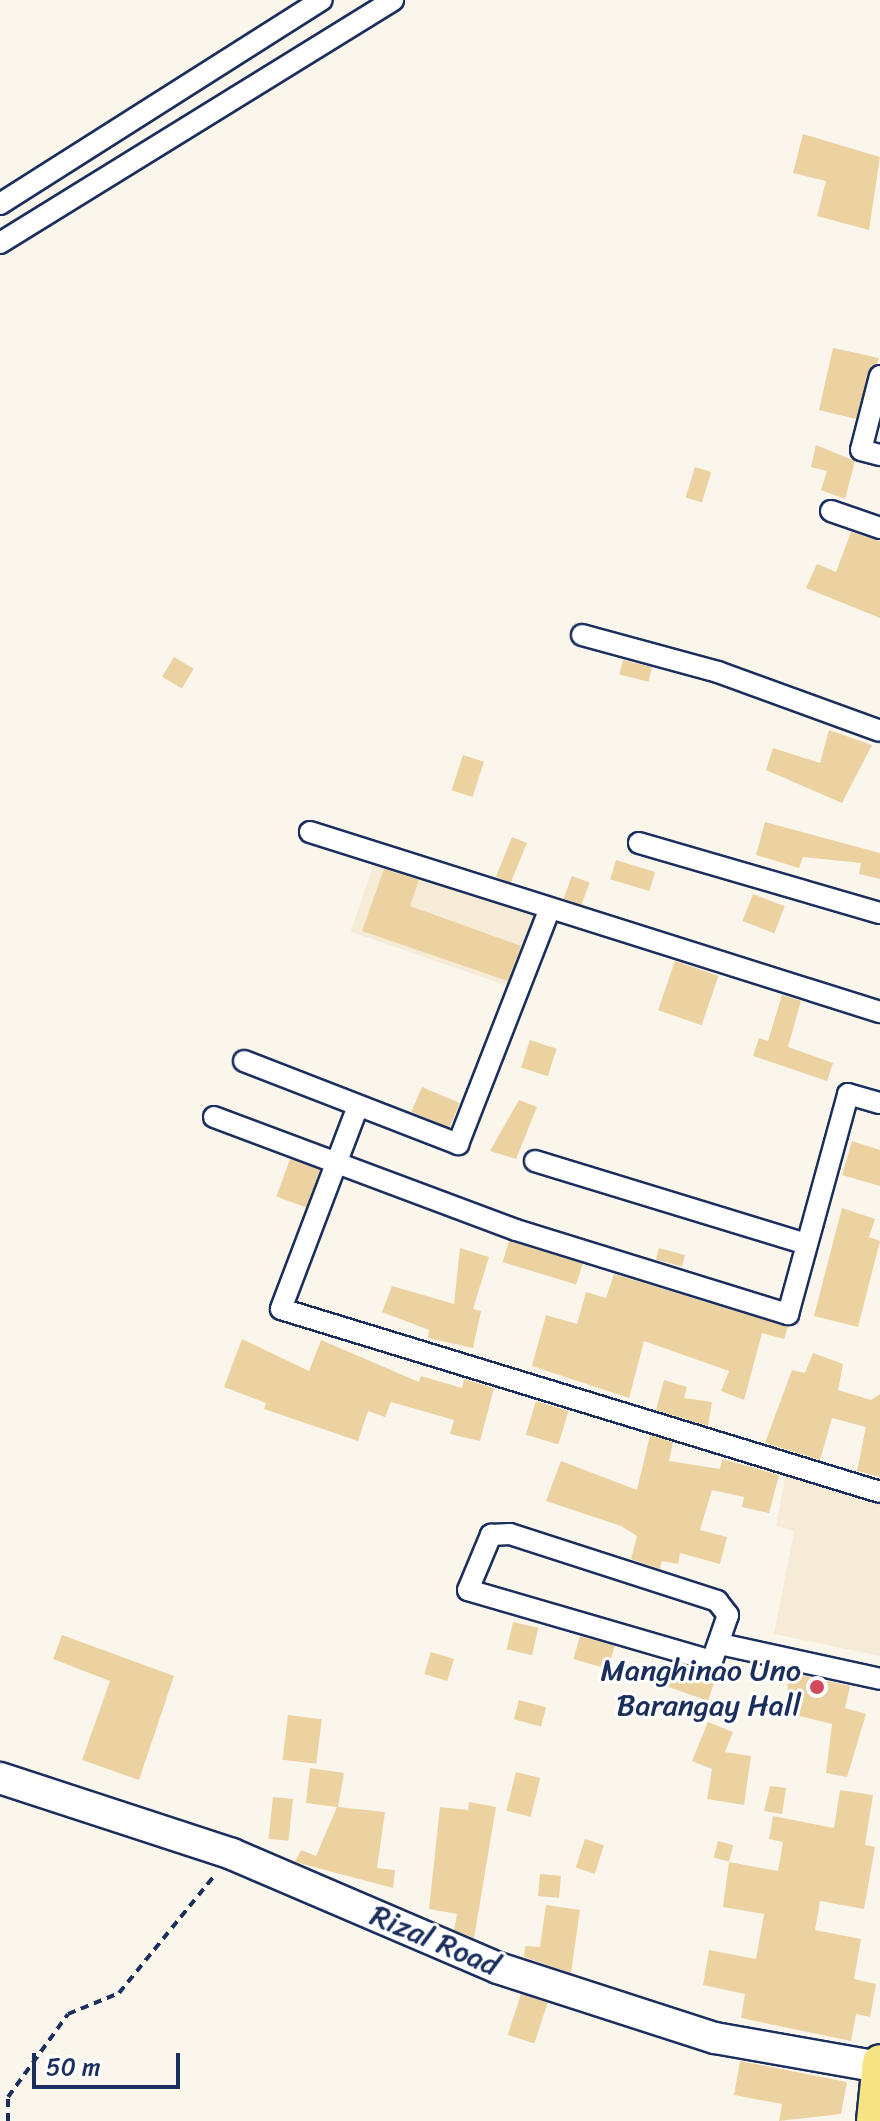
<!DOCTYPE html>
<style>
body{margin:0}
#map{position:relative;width:880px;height:2121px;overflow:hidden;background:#fbf6ec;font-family:Sriracha,sans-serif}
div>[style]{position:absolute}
.built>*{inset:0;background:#f6ebd6;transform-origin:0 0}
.building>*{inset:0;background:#ecd2a1;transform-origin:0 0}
.path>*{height:4px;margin-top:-2px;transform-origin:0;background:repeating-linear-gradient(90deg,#1b2f5e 0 8px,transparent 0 14px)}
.roads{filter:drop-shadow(2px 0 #1b2f5e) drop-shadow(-2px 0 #1b2f5e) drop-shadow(0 2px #1b2f5e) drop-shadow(0 -2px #1b2f5e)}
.street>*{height:20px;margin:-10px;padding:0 10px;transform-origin:10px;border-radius:10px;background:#fff}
.secondary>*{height:30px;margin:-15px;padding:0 15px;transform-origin:15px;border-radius:15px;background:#fff}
.primary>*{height:34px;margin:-17px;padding:0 17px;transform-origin:17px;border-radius:17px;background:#f6e381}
.dots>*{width:22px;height:22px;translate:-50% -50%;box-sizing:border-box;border:4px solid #fff;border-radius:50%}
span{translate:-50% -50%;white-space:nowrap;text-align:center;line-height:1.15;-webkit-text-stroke:6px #fff;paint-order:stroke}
.poi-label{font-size:30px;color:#1b2f5e}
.right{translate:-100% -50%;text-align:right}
.street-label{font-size:30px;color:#1b2f5e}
.scale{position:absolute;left:32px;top:2053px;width:148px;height:36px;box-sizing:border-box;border:4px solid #1b2f5e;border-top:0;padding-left:10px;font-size:24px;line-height:28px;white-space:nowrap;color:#1b2f5e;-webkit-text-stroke:6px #fff;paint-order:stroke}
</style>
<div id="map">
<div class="built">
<i style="left:376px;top:858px;width:174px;height:78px;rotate:19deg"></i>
<i style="clip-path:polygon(786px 1473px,880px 1496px,880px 1656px,774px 1634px,794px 1531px,776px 1526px)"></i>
</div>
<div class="building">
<i style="clip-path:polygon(803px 134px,880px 157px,869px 230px,817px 216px,826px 181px,793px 173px)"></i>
<i style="clip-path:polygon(833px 348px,879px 358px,856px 419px,819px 410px)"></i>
<i style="clip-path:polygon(816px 445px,855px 461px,845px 499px,821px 490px,827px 471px,811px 467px)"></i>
<i style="left:695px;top:467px;width:17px;height:32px;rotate:17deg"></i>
<i style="clip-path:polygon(851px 532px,880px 541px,880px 618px,806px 588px,817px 564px,836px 572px)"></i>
<i style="left:174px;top:657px;width:23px;height:23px;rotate:31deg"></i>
<i style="left:623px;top:660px;width:30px;height:15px;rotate:14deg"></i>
<i style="clip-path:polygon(829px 730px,872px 745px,842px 803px,766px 770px,773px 748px,820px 763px)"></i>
<i style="left:463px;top:755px;width:22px;height:37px;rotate:18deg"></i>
<i style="clip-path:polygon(765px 822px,880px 853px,880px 879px,859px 874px,861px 863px,803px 857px,799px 868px,756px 855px)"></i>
<i style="left:512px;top:837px;width:16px;height:43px;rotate:22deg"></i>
<i style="left:616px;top:860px;width:41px;height:20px;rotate:17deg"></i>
<i style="clip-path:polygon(384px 869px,419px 880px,410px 906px,521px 946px,508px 981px,362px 931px)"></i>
<i style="left:572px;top:876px;width:19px;height:24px;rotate:21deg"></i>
<i style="left:753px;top:894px;width:34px;height:29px;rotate:21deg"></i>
<i style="left:675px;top:961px;width:46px;height:52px;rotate:19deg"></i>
<i style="clip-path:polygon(782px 995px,801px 1001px,788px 1047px,833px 1063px,827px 1081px,753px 1056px,759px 1038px,768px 1041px)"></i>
<i style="left:530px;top:1040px;width:28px;height:29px;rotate:18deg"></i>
<i style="left:422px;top:1087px;width:41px;height:27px;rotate:23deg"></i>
<i style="clip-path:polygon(519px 1100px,537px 1107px,516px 1159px,490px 1151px)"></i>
<i style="clip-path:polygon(852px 1141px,880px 1150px,880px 1186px,842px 1175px)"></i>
<i style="left:290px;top:1159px;width:32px;height:40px;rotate:20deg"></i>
<i style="clip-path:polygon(842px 1208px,875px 1219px,869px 1237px,880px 1241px,858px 1327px,814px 1316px)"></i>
<i style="left:509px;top:1241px;width:77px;height:22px;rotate:17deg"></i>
<i style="clip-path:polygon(460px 1248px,489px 1257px,473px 1309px,481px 1311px,473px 1348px,428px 1338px,429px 1330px,382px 1312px,392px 1286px,454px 1304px)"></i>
<i style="left:659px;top:1248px;width:27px;height:12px;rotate:15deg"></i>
<i style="clip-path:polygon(614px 1274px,788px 1327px,784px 1339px,762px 1333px,744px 1400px,721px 1391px,729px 1371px,644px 1341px,629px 1398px,532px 1366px,546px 1315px,577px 1324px,586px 1292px,606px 1298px)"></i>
<i style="clip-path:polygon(242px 1339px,309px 1371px,321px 1340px,419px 1382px,421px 1376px,462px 1388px,464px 1379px,494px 1388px,480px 1441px,450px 1434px,454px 1420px,391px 1402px,385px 1417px,368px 1411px,358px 1441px,264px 1409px,266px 1403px,224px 1387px)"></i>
<i style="clip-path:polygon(813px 1353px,843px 1364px,838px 1390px,871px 1400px,880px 1394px,880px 1477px,857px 1471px,866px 1427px,832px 1418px,820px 1460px,765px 1443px,792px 1370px,805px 1373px)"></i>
<i style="clip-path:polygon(664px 1380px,687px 1387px,684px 1398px,712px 1402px,708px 1426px,656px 1410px)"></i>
<i style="left:536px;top:1401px;width:34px;height:35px;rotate:17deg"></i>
<i style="clip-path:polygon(650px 1435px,673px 1442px,669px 1461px,720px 1469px,722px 1459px,779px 1475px,769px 1513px,742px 1507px,744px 1497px,712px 1490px,700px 1530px,727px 1537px,720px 1564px,680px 1553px,678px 1564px,662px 1561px,660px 1569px,631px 1559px,637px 1536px,621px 1526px,546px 1501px,561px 1461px,637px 1490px)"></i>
<i style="left:513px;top:1622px;width:26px;height:28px;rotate:13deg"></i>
<i style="clip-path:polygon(62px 1635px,174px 1676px,139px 1780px,82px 1760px,110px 1681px,53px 1659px)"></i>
<i style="left:580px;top:1636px;width:36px;height:24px;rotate:16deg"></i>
<i style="left:431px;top:1652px;width:24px;height:23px;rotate:17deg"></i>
<i style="clip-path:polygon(671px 1671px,699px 1678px,701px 1671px,717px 1674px,708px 1701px,666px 1686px)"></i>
<i style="clip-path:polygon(788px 1672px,850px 1686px,845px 1708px,866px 1714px,847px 1777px,826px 1773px,832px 1724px,787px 1713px)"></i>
<i style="left:519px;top:1700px;width:28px;height:20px;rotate:15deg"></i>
<i style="left:288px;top:1715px;width:34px;height:45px;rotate:7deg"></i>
<i style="clip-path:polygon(708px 1722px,733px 1732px,725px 1752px,751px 1756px,744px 1805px,707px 1799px,712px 1769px,692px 1761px)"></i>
<i style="clip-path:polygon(310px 1768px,344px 1773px,338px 1807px,385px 1812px,377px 1868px,395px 1870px,393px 1888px,295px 1862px,301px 1850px,316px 1856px,337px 1807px,306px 1803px)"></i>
<i style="left:516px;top:1772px;width:25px;height:40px;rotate:14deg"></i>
<i style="clip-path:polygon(770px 1786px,786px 1788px,782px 1814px,764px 1811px)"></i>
<i style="clip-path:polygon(840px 1790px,873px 1795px,865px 1845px,875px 1847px,864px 1909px,820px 1901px,815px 1930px,861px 1939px,854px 1979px,876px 1984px,870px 2017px,856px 2014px,851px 2041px,741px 2018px,745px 1994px,703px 1985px,709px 1950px,756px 1959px,764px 1914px,723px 1907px,729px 1862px,778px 1871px,783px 1842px,769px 1839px,773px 1816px,834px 1828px)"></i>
<i style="left:273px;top:1797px;width:20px;height:42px;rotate:6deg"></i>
<i style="clip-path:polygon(469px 1802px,496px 1807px,474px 1938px,454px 1930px,457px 1914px,429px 1909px,440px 1807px,468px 1810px)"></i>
<i style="left:585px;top:1839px;width:20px;height:30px;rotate:18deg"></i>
<i style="left:718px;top:1841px;width:16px;height:17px;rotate:15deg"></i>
<i style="left:540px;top:1874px;width:21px;height:22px;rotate:5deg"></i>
<i style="clip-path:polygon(546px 1905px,580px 1910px,571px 1973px,524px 1957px,525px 1946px,540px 1947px)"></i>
<i style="left:521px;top:1994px;width:28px;height:43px;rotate:18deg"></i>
<i style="clip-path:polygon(740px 2061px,847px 2082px,841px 2114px,779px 2121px,782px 2104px,734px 2095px)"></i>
</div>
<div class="path">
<i style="left:8px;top:2121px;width:24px;rotate:-90deg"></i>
<i style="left:8px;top:2097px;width:102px;rotate:-54.1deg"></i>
<i style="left:68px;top:2014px;width:55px;rotate:-22.4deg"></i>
<i style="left:119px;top:1993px;width:152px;rotate:-50.9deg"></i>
</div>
<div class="roads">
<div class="street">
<i style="left:0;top:204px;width:381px;rotate:-32.4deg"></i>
<i style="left:0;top:243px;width:462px;rotate:-31.7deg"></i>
<i style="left:880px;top:376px;width:76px;rotate:104.4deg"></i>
<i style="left:861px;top:450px;width:20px;rotate:15deg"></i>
<i style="left:831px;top:511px;width:52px;rotate:19.1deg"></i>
<i style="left:582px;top:635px;width:141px;rotate:15.2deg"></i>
<i style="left:718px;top:672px;width:172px;rotate:20deg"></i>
<i style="left:310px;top:832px;width:598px;rotate:17.53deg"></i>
<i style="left:639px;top:843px;width:251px;rotate:16.2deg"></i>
<i style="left:244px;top:1061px;width:230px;rotate:21.2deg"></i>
<i style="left:458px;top:1144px;width:251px;rotate:-68.7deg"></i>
<i style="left:358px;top:1106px;width:217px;rotate:110.8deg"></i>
<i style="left:281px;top:1309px;width:626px;rotate:16.99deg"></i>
<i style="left:214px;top:1117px;width:322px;rotate:20.5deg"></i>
<i style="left:516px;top:1230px;width:285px;rotate:17.2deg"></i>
<i style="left:788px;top:1314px;width:228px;rotate:-74.7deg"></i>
<i style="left:848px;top:1094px;width:33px;rotate:16deg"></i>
<i style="left:535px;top:1161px;width:284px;rotate:17deg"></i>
<i style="left:510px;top:1534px;width:218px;rotate:17.9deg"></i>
<i style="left:717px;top:1601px;width:18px;rotate:52deg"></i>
<i style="left:728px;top:1615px;width:49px;rotate:109.2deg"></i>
<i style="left:712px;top:1661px;width:254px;rotate:-163.8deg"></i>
<i style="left:468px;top:1590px;width:60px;rotate:-67.3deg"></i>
<i style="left:491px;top:1535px;width:19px;rotate:-3deg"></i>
<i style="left:720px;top:1644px;width:164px;rotate:12.3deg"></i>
</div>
<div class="secondary">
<i style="left:0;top:1778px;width:244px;rotate:18.1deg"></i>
<i style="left:232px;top:1854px;width:289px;rotate:23.2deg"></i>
<i style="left:498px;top:1968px;width:228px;rotate:17.9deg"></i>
<i style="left:715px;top:2038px;width:167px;rotate:10deg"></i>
</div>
<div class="primary">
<i style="left:874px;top:2121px;width:59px;rotate:-84.2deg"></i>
</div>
</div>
<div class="dots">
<i style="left:817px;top:1687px;background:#d1495b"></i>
</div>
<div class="poi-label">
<span class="right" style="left:801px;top:1687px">Manghinao Uno<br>Barangay Hall</span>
</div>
<div class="street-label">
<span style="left:435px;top:1940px;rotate:23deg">Rizal Road</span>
</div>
<div class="scale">50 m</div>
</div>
